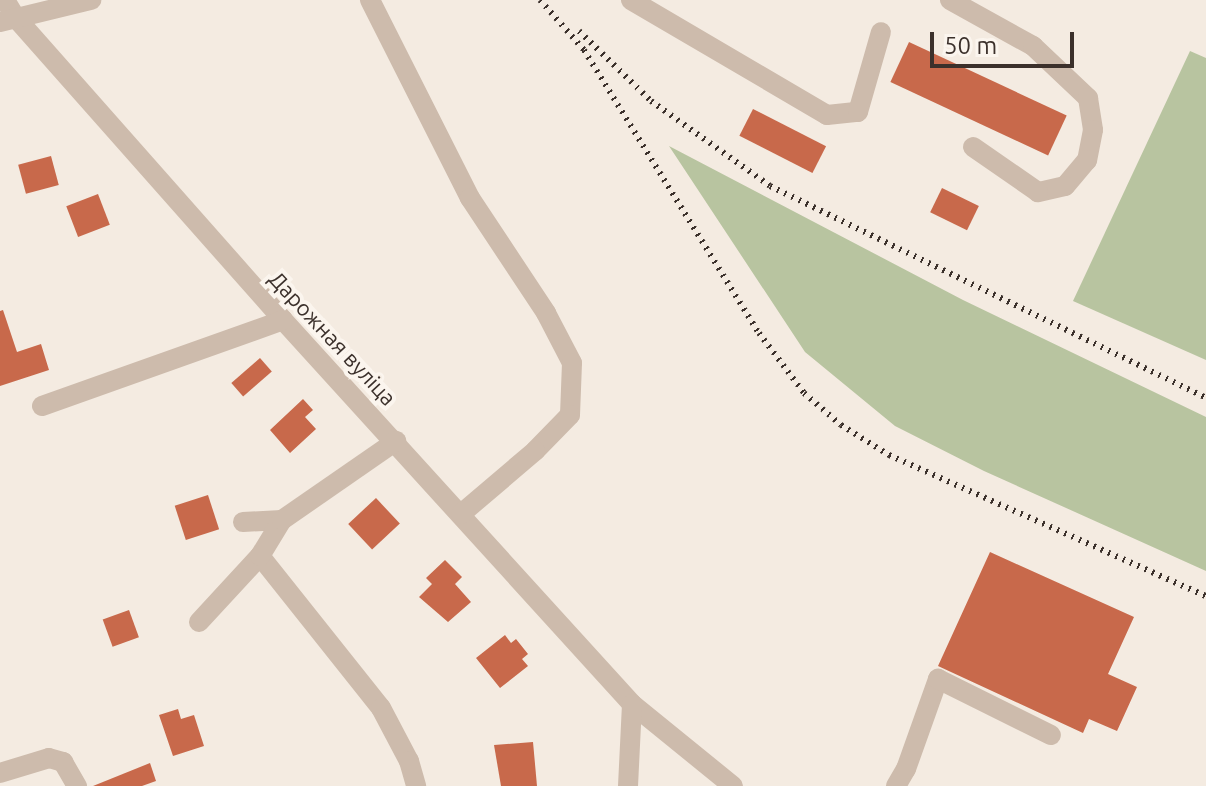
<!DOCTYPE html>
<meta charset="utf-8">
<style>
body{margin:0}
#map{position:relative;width:1206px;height:786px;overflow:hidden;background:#f4ebe1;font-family:Ubuntu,sans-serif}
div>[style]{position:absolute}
.green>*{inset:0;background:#b8c4a0}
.building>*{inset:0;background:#c8694b;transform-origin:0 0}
.minor>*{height:20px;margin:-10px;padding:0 10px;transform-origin:10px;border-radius:10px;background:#cdbbac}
.rail>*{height:6px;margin-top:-3px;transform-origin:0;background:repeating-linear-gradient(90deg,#3b302b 0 2px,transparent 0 8px)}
span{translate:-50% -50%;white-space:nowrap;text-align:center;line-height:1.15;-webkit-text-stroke:8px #fbf5ee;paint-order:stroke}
.street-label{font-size:22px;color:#3b302b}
.scale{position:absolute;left:930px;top:32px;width:144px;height:36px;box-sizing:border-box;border:4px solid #3b302b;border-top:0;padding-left:10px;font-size:24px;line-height:28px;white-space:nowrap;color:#3b302b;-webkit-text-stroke:6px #fbf5ee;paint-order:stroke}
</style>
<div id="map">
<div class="green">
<i style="clip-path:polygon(1190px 51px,1206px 58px,1206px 360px,1073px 301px)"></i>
<i style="clip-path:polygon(669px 146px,963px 300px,1206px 417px,1206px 571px,984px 471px,895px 426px,805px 352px)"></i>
</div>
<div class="building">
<i style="left:909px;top:42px;width:174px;height:44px;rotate:25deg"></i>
<i style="left:753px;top:109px;width:82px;height:30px;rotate:27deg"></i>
<i style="left:51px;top:156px;width:30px;height:34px;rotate:75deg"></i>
<i style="left:942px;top:188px;width:41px;height:27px;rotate:26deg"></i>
<i style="left:98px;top:194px;width:33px;height:34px;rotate:69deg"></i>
<i style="clip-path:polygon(3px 310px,17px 352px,41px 344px,49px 370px,0 386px,0 311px)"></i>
<i style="left:260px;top:358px;width:18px;height:38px;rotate:49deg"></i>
<i style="clip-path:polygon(303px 399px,313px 410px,305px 417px,316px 429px,290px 453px,270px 430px)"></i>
<i style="left:208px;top:495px;width:36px;height:35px;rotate:72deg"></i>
<i style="left:376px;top:498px;width:35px;height:38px;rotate:47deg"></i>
<i style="clip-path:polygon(990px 552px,1134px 617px,1108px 674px,1137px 687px,1117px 731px,1089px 719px,1083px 733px,938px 666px)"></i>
<i style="clip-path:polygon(445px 560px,462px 577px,455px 584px,471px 602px,448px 622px,419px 597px,432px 584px,426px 578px)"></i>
<i style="left:129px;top:610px;width:29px;height:28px;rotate:70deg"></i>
<i style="clip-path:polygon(505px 635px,511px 643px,516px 639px,528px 654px,522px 659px,528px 666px,500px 688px,476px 658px)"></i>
<i style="clip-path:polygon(178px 709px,181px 719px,194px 715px,204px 746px,173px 756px,159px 715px)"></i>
<i style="clip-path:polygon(533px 742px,537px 786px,501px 786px,494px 745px)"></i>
<i style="clip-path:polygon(150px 763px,156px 781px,142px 786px,93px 786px)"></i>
</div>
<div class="minor">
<i style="left:5px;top:0;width:21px;rotate:59deg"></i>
<i style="left:16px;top:18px;width:403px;rotate:48.5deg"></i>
<i style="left:283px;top:320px;width:519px;rotate:47.73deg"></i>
<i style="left:632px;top:704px;width:130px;rotate:39.1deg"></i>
<i style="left:370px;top:0;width:222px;rotate:63.2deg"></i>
<i style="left:470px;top:198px;width:138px;rotate:56.5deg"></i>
<i style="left:546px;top:313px;width:56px;rotate:62.5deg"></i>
<i style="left:572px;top:363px;width:52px;rotate:92.2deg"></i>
<i style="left:570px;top:415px;width:50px;rotate:134.2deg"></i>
<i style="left:535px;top:451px;width:97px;rotate:139.6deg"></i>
<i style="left:631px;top:0;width:227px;rotate:30.4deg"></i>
<i style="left:827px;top:115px;width:31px;rotate:-6deg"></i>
<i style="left:858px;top:112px;width:83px;rotate:-74deg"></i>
<i style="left:950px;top:0;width:95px;rotate:29deg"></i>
<i style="left:1033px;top:46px;width:76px;rotate:43.4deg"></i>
<i style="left:1088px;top:98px;width:32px;rotate:81deg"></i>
<i style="left:1093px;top:130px;width:31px;rotate:101deg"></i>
<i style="left:1087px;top:160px;width:34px;rotate:130deg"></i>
<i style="left:1065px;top:186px;width:28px;rotate:167deg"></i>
<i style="left:1038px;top:192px;width:79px;rotate:-145.3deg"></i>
<i style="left:0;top:22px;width:94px;rotate:-13.6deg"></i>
<i style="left:42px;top:406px;width:256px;rotate:-19.6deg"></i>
<i style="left:243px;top:522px;width:39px;rotate:-3deg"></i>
<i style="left:260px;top:556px;width:194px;rotate:51.5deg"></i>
<i style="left:381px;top:708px;width:60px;rotate:62.2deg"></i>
<i style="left:409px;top:761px;width:26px;rotate:74deg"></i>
<i style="left:199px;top:622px;width:90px;rotate:-47.3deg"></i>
<i style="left:260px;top:556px;width:42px;rotate:-58.6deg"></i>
<i style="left:282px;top:520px;width:139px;rotate:-34.7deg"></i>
<i style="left:0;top:773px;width:51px;rotate:-17deg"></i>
<i style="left:49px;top:758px;width:15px;rotate:16deg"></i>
<i style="left:63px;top:762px;width:28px;rotate:60deg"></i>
<i style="left:628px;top:786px;width:82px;rotate:-87.2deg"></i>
<i style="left:896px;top:786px;width:20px;rotate:-60deg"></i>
<i style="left:906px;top:769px;width:96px;rotate:-70.4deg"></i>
<i style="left:938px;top:679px;width:126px;rotate:26.4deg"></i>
</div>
<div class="rail">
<i style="left:540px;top:0;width:67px;rotate:48.7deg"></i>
<i style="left:584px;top:50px;width:333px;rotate:58.3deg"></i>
<i style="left:759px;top:333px;width:75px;rotate:53.1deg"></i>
<i style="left:804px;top:393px;width:49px;rotate:40.9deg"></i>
<i style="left:841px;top:425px;width:57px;rotate:32deg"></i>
<i style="left:889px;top:455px;width:347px;rotate:24deg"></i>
<i style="left:579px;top:31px;width:100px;rotate:44.2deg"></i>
<i style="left:651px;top:101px;width:146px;rotate:35.5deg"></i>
<i style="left:770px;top:186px;width:485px;rotate:25.9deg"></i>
</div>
<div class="street-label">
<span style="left:333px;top:338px;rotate:47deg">Дарожная вуліца</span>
</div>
<div class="scale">50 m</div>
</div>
